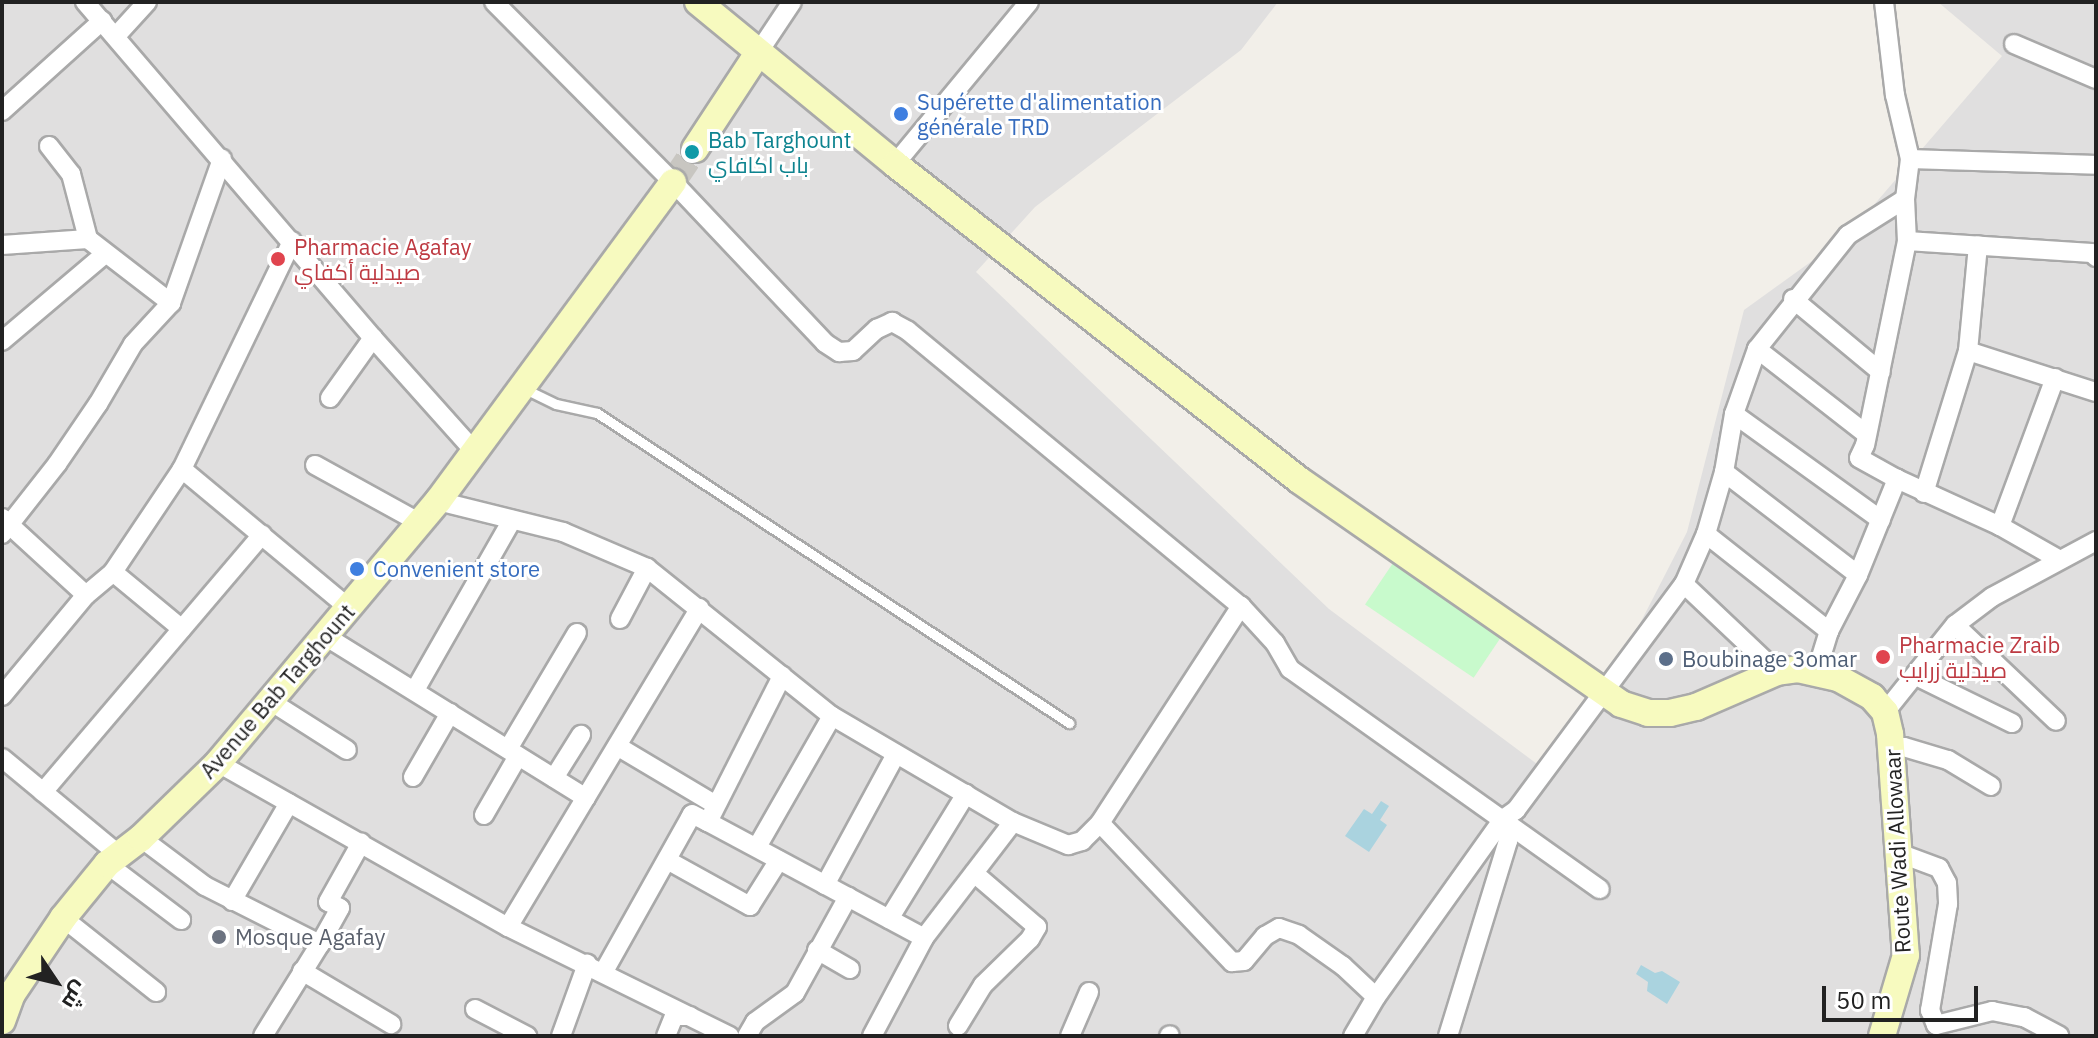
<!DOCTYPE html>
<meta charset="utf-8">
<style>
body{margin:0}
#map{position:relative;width:2098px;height:1038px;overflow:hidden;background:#f2efe9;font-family:"IBM Plex Sans",Cairo,sans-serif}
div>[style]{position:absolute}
.residential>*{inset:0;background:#e0dfdf}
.park>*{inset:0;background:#c8facc;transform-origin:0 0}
.water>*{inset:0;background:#aad3df}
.secondary-tunnel>*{height:26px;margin-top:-13px;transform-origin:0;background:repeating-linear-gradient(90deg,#c8c6c1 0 26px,transparent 0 39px)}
.roads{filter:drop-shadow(2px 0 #a9a9a9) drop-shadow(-2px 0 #a9a9a9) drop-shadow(0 2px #a9a9a9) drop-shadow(0 -2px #a9a9a9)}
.lane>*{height:9px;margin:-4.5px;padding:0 4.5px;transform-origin:4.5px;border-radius:4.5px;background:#fff}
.street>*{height:18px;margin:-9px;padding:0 9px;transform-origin:9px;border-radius:9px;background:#fff}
.secondary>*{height:26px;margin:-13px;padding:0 13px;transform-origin:13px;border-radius:13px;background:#f7fabf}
.dots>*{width:22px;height:22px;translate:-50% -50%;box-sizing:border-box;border:4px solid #fff;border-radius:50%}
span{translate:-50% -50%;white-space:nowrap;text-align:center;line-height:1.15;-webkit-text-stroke:6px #fff;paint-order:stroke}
.shop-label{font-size:22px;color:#366cbe}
.left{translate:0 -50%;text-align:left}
.culture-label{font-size:22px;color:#0d838f}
.health-label{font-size:22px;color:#be3a42}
.service-label{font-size:22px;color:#4e5e75}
.street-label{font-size:22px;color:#222}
.worship-label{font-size:22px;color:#5b616d}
.frame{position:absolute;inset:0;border:4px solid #222;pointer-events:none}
.north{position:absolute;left:16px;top:942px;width:80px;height:80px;-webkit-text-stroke:6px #fff;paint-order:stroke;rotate:125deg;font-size:22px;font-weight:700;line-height:32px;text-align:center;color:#222}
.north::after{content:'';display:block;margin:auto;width:28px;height:36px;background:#222;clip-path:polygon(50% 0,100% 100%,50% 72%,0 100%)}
.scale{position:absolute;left:1822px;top:986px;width:156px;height:36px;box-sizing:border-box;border:4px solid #222;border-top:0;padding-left:10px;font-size:24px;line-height:28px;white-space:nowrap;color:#222;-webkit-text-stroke:6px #fff;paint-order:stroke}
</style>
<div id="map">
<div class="residential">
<i style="clip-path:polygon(2px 2px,1278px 2px,1241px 50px,1035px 207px,976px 272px,1329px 609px,1537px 764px,1613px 676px,1687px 532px,1744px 310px,1848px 235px,2002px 56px,1938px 2px,2096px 2px,2096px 1036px,2px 1036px)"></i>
</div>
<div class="park">
<i style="left:1393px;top:563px;width:131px;height:50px;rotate:34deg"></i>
</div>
<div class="water">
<i style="clip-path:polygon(1381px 801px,1389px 806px,1380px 820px,1387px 825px,1369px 852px,1345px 836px,1364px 809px,1372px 814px)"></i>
<i style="clip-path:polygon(1641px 965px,1655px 973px,1662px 971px,1680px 982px,1667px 1004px,1647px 991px,1648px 982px,1636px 974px)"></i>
</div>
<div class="secondary-tunnel">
<i style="left:673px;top:182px;width:40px;rotate:-56deg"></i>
</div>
<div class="roads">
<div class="lane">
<i style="left:525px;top:389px;width:34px;rotate:26deg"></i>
<i style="left:556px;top:404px;width:42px;rotate:12.4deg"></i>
<i style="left:597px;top:413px;width:565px;rotate:33.3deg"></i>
</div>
<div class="street">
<i style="left:85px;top:2px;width:443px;rotate:49.4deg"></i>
<i style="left:373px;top:338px;width:153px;rotate:48.2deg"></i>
<i style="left:494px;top:2px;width:254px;rotate:45.2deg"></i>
<i style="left:673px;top:182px;width:221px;rotate:46.6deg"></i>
<i style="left:825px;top:343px;width:17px;rotate:33deg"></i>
<i style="left:839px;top:352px;width:14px;rotate:-4deg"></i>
<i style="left:853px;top:351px;width:33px;rotate:-43deg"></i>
<i style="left:877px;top:329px;width:17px;rotate:-25deg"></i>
<i style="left:892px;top:322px;width:18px;rotate:29deg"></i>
<i style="left:908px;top:331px;width:432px;rotate:39.6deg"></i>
<i style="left:1241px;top:606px;width:50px;rotate:47.4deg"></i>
<i style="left:1275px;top:643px;width:30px;rotate:60deg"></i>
<i style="left:1290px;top:669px;width:380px;rotate:35.4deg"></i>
<i style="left:1884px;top:2px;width:94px;rotate:83.3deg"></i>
<i style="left:1895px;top:95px;width:66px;rotate:76.8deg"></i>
<i style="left:1910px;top:159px;width:40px;rotate:97.1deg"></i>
<i style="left:1905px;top:199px;width:42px;rotate:87.3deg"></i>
<i style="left:1907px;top:241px;width:208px;rotate:101.6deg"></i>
<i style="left:1865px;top:445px;width:14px;rotate:115deg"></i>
<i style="left:1859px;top:458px;width:43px;rotate:28.9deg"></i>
<i style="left:116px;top:36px;width:46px;rotate:-47.6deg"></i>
<i style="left:2014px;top:44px;width:89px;rotate:23.1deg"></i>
<i style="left:758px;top:53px;width:61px;rotate:-56.3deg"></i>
<i style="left:2px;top:111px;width:135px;rotate:-42deg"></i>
<i style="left:49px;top:146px;width:36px;rotate:52deg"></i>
<i style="left:71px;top:174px;width:67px;rotate:75.3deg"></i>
<i style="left:1910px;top:159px;width:186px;rotate:1.8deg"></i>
<i style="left:895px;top:164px;width:210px;rotate:-50.4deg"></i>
<i style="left:1907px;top:241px;width:185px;rotate:3.7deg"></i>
<i style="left:2092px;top:253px;width:6px;rotate:45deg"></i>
<i style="left:2px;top:245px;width:86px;rotate:-4deg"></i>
<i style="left:88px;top:239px;width:105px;rotate:37.6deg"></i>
<i style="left:1793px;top:299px;width:114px;rotate:39.7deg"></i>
<i style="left:2px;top:341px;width:136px;rotate:-40.2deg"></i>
<i style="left:1757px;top:349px;width:137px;rotate:37.9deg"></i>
<i style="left:1968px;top:351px;width:134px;rotate:17.8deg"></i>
<i style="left:2055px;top:378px;width:158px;rotate:110.4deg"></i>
<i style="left:2000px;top:526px;width:67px;rotate:29.6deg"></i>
<i style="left:330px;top:398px;width:74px;rotate:-54.4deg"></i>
<i style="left:1734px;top:414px;width:181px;rotate:35.8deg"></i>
<i style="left:315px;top:465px;width:120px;rotate:28.9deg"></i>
<i style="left:182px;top:469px;width:217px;rotate:39.8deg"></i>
<i style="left:1724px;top:472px;width:169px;rotate:37.5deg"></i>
<i style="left:1924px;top:493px;width:149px;rotate:-72.8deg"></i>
<i style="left:1968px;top:351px;width:106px;rotate:-84.6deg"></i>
<i style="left:438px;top:501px;width:129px;rotate:13.9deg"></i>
<i style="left:563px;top:532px;width:91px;rotate:23.2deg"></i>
<i style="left:647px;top:568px;width:237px;rotate:38.7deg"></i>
<i style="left:832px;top:716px;width:210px;rotate:30.4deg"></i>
<i style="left:1013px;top:822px;width:60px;rotate:22.7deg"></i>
<i style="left:1068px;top:845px;width:15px;rotate:-16deg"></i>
<i style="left:1082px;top:841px;width:25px;rotate:-45deg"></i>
<i style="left:1100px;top:823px;width:259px;rotate:-57deg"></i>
<i style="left:2px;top:518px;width:114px;rotate:42.5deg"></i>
<i style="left:2px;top:534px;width:89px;rotate:-51.8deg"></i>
<i style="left:57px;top:464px;width:73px;rotate:-55.7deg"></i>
<i style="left:98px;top:404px;width:69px;rotate:-59.7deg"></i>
<i style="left:133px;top:344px;width:56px;rotate:-47.2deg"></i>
<i style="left:171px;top:303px;width:153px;rotate:-70.5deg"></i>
<i style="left:1706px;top:534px;width:157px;rotate:38.3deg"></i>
<i style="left:113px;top:572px;width:89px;rotate:39.6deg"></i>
<i style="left:1684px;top:584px;width:128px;rotate:43.4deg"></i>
<i style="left:620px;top:619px;width:58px;rotate:-62.1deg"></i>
<i style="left:1955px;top:625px;width:139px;rotate:43.5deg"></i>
<i style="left:325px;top:636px;width:307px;rotate:31.8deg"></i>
<i style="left:1817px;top:670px;width:41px;rotate:-72.9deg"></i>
<i style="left:1829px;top:631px;width:63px;rotate:-62.6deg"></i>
<i style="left:1858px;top:575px;width:104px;rotate:-67.9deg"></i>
<i style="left:1897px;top:479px;width:113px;rotate:24.5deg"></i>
<i style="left:1916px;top:676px;width:107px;rotate:26.1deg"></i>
<i style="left:415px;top:690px;width:196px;rotate:-60.3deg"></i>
<i style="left:2px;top:696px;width:131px;rotate:-50.3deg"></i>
<i style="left:86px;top:595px;width:35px;rotate:-40deg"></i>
<i style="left:113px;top:572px;width:124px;rotate:-56.2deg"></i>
<i style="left:182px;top:469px;width:253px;rotate:-64.2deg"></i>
<i style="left:270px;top:701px;width:91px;rotate:32.5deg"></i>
<i style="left:1885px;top:712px;width:112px;rotate:-51.2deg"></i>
<i style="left:1955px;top:625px;width:46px;rotate:-37.1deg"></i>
<i style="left:1992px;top:597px;width:118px;rotate:-28.3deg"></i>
<i style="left:617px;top:746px;width:115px;rotate:30.8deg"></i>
<i style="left:508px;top:749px;width:135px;rotate:-59.3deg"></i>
<i style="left:1891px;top:749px;width:13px;rotate:-9deg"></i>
<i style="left:1904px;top:747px;width:46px;rotate:16.5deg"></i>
<i style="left:1948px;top:760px;width:50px;rotate:31.2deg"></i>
<i style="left:2px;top:758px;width:151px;rotate:39.6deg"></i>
<i style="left:218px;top:763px;width:333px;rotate:29.5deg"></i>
<i style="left:508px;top:927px;width:247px;rotate:26.2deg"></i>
<i style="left:413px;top:777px;width:74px;rotate:-60deg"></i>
<i style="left:554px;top:778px;width:51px;rotate:-57.9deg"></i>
<i style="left:43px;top:792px;width:338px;rotate:-49.6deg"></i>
<i style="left:484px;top:815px;width:68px;rotate:-60deg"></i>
<i style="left:708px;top:822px;width:245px;rotate:28.2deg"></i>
<i style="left:1100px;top:823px;width:192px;rotate:46.5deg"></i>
<i style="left:1232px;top:962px;width:12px;rotate:-5deg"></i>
<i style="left:1244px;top:961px;width:33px;rotate:-50deg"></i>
<i style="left:1265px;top:936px;width:16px;rotate:-30deg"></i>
<i style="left:1279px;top:928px;width:21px;rotate:19deg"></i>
<i style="left:1299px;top:935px;width:54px;rotate:35.2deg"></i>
<i style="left:1343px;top:966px;width:45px;rotate:43.2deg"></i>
<i style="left:141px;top:838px;width:80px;rotate:36.9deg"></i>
<i style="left:205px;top:886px;width:129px;rotate:26.8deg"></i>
<i style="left:320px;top:944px;width:108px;rotate:121.8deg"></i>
<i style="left:757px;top:847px;width:151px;rotate:-60.2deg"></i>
<i style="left:1896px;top:852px;width:46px;rotate:20.4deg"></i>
<i style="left:1939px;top:868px;width:17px;rotate:62deg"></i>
<i style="left:1947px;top:883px;width:21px;rotate:87deg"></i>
<i style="left:1948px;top:904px;width:108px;rotate:99.6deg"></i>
<i style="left:1930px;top:1010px;width:16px;rotate:68deg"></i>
<i style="left:1936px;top:1025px;width:58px;rotate:-14deg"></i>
<i style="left:1992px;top:1011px;width:33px;rotate:11deg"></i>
<i style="left:2024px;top:1017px;width:40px;rotate:28deg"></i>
<i style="left:667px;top:860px;width:95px;rotate:29deg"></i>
<i style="left:750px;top:906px;width:54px;rotate:-57.8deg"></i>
<i style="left:107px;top:864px;width:93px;rotate:37.1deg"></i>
<i style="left:825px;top:885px;width:149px;rotate:-61.5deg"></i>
<i style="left:232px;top:901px;width:113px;rotate:-59.8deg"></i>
<i style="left:63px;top:918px;width:119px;rotate:38.5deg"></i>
<i style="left:889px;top:919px;width:147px;rotate:-58.4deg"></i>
<i style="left:508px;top:927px;width:372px;rotate:-59deg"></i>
<i style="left:320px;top:944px;width:41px;rotate:-60.9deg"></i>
<i style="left:340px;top:908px;width:13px;rotate:-153deg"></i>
<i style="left:328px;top:902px;width:68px;rotate:-60.8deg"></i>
<i style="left:817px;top:950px;width:38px;rotate:30deg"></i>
<i style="left:302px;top:971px;width:104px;rotate:30.8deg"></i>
<i style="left:603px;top:973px;width:178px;rotate:-60.7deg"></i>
<i style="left:690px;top:818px;width:4px;rotate:-63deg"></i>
<i style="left:692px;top:814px;width:18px;rotate:27deg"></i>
<i style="left:708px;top:822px;width:164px;rotate:-63.1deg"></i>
<i style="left:475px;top:1009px;width:59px;rotate:27.4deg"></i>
<i style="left:958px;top:1026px;width:48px;rotate:-58.6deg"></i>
<i style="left:983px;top:985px;width:66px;rotate:-44.4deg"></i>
<i style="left:1030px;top:939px;width:14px;rotate:-60deg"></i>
<i style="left:1037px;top:927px;width:83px;rotate:-139.4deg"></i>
<i style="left:561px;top:1036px;width:77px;rotate:-70.1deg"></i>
<i style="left:666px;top:1036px;width:22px;rotate:-68deg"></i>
<i style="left:674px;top:1016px;width:16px"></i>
<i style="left:747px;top:1036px;width:16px;rotate:-60deg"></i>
<i style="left:755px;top:1022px;width:49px;rotate:-35.9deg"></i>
<i style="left:795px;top:993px;width:110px;rotate:-61.1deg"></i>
<i style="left:872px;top:1036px;width:111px;rotate:-62deg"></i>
<i style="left:924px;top:938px;width:146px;rotate:-52.5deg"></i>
<i style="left:1070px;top:1036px;width:48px;rotate:-66.6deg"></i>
<i style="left:1169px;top:1036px;width:1px;rotate:-45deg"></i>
<i style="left:1353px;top:1036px;width:45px;rotate:-59.5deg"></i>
<i style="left:1376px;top:997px;width:219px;rotate:-54.5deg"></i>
<i style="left:1503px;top:819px;width:16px;rotate:-35deg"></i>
<i style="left:1516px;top:810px;width:282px;rotate:-53.4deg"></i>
<i style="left:1684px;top:584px;width:55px;rotate:-66.3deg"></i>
<i style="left:1706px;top:534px;width:65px;rotate:-73.8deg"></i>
<i style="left:1724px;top:472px;width:59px;rotate:-80.2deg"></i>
<i style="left:1734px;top:414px;width:69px;rotate:-70.5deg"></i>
<i style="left:1757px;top:349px;width:146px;rotate:-51.4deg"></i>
<i style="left:1848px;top:235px;width:67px;rotate:-32.3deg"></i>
<i style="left:1448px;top:1036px;width:204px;rotate:-72.9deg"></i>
<i style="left:1508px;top:841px;width:23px;rotate:-103deg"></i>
</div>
<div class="secondary">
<i style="left:698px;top:2px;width:255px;rotate:39.4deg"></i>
<i style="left:895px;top:164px;width:513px;rotate:38.03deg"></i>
<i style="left:1299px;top:480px;width:392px;rotate:34.8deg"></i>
<i style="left:1621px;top:704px;width:28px;rotate:18deg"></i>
<i style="left:1648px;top:713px;width:22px"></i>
<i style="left:1670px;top:713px;width:27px;rotate:-13deg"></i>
<i style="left:1696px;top:707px;width:88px;rotate:-23.4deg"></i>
<i style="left:1777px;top:672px;width:21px;rotate:-8deg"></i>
<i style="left:1798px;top:669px;width:41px;rotate:12.7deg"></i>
<i style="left:1838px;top:678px;width:39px;rotate:29deg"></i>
<i style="left:1872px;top:697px;width:20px;rotate:49deg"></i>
<i style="left:1885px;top:712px;width:23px;rotate:77deg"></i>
<i style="left:1890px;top:734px;width:222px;rotate:85.9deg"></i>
<i style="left:1906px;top:955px;width:84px;rotate:106.5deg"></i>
<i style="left:695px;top:149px;width:115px;rotate:-56.7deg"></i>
<i style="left:2px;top:1021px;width:29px;rotate:-70deg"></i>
<i style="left:12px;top:994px;width:92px;rotate:-56.1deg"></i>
<i style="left:63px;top:918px;width:70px;rotate:-50.8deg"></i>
<i style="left:107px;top:864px;width:43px;rotate:-37.4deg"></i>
<i style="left:141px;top:838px;width:107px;rotate:-44.2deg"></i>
<i style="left:218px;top:763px;width:342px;rotate:-50deg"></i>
<i style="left:438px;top:501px;width:396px;rotate:-53.6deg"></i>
</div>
</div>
<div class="dots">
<i style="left:901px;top:114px;background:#3f7fe0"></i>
<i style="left:692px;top:152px;background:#0f9aa8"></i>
<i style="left:278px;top:259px;background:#e0444e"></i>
<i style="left:357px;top:569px;background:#3f7fe0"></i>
<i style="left:1883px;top:657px;background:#e0444e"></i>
<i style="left:1666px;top:659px;background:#5c6f8a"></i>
<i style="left:219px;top:937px;background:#6b7280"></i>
</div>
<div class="shop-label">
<span class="left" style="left:917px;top:114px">Supérette d'alimentation<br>générale TRD</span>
<span class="left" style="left:373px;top:569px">Convenient store</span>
</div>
<div class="culture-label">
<span class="left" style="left:708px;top:152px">Bab Targhount<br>باب اكافاي</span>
</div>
<div class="health-label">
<span class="left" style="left:294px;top:259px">Pharmacie Agafay<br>صيدلية أكفاي</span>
<span class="left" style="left:1899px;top:657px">Pharmacie Zraib<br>صيدلية زرايب</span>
</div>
<div class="service-label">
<span class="left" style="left:1682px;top:659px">Boubinage 3omar</span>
</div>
<div class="street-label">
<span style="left:277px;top:691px;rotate:-49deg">Avenue Bab Targhount</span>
<span style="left:1897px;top:851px;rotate:-93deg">Route Wadi Allowaar</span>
</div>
<div class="worship-label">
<span class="left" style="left:235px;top:937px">Mosque Agafay</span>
</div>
<div class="frame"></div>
<div class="north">ش</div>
<div class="scale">50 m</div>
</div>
